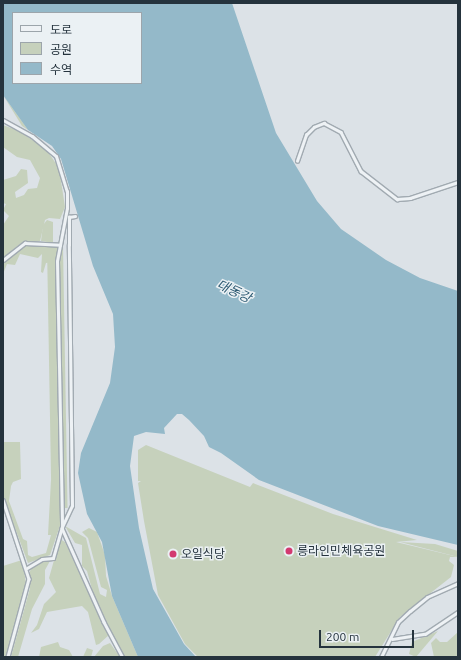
<!DOCTYPE html>
<meta charset="utf-8">
<style>
body{margin:0}
#map{position:relative;width:461px;height:660px;overflow:hidden;background:#dce2e7;font-family:Ubuntu,"Noto Sans KR",sans-serif}
div>[style]{position:absolute}
.green>*{inset:0;background:#c6d1bc;transform-origin:0 0}
.water>*{inset:0;background:#94b9c9}
.roads{filter:drop-shadow(1px 0 #a1aab1) drop-shadow(-1px 0 #a1aab1) drop-shadow(0 1px #a1aab1) drop-shadow(0 -1px #a1aab1)}
.minor>*{height:2.5px;margin:-1.25px;padding:0 1.25px;transform-origin:1.25px;border-radius:1.25px;background:#eef2f5}
.tertiary>*{height:3px;margin:-1.5px;padding:0 1.5px;transform-origin:1.5px;border-radius:1.5px;background:#eef2f5}
.dots>*{width:11px;height:11px;translate:-50% -50%;box-sizing:border-box;border:2px solid #ebf1f4;border-radius:50%}
span{translate:-50% -50%;white-space:nowrap;text-align:center;line-height:1.15;-webkit-text-stroke:3px #ebf1f4;paint-order:stroke}
.poi-label{font-size:12px;color:#25333d}
.left{translate:0 -50%;text-align:left}
.water-label{font-size:13px;color:#2e5b73;font-style:italic}
.frame{position:absolute;inset:0;border:4px solid #25333d;pointer-events:none}
.legend{position:absolute;left:12px;top:12px;width:130px;height:72px;box-sizing:border-box;background:#ebf1f4;border:1px solid #9ca5ab;margin:0;padding:5px 7px;list-style:none;font-size:12px;color:#25333d}
.legend li{display:flex;align-items:center;gap:8px;height:20px}
.legend b{width:20px;border:1px solid #9ca5ab}
.scale{position:absolute;left:319px;top:630px;width:95px;height:18px;box-sizing:border-box;border:2px solid #25333d;border-top:0;padding-left:5px;font-size:12px;line-height:14px;white-space:nowrap;color:#25333d;-webkit-text-stroke:3px #ebf1f4;paint-order:stroke}
</style>
<div id="map">
<div class="green">
<i style="clip-path:polygon(3px 95px,21px 120px,28px 130px,22px 126px)"></i>
<i style="clip-path:polygon(3px 125px,19px 131px,46px 149px,59px 168px,65px 207px,60px 219px,49px 218px,45px 220px,40px 241px,20px 244px,3px 258px,3px 225px,9px 216px,3px 210px,6px 204px,3px 203px,3px 180px,16px 176px,21px 169px,27px 170px,28px 183px,15px 192px,16px 198px,24px 195px,28px 189px,37px 188px,40px 178px,30px 160px,17px 157px,3px 147px)"></i>
<i style="clip-path:polygon(47px 220px,53px 222px,53px 243px,41px 241px,43px 225px)"></i>
<i style="clip-path:polygon(25px 244px,55px 248px,61px 523px,50px 555px,28px 563px,3px 496px,3px 442px,20px 442px,21px 479px,13px 482px,11px 486px,9px 501px,23px 539px,27px 541px,28px 555px,32px 557px,46px 553px,51px 535px,48px 535px,51px 480px,56px 480px,52px 262px,46px 263px,43px 273px,41px 272px,42px 254px,38px 258px,20px 254px,15px 265px,7px 264px,3px 274px,3px 262px)"></i>
<i style="left:63px;top:246px;width:262px;height:16px;rotate:89deg"></i>
<i style="clip-path:polygon(146px 445px,250px 487px,253px 483px,333px 514px,417px 540px,396px 542px,458px 557px,450px 557px,449px 561px,454px 565px,451px 577px,400px 617px,375px 657px,198px 657px,185px 644px,158px 595px,144px 521px,138px 483px,141px 481px,138px 481px,138px 450px)"></i>
<i style="clip-path:polygon(65px 526px,86px 538px,100px 594px,106px 597px,107px 590px,101px 587px,88px 538px,82px 532px,89px 528px,97px 532px,105px 555px,106px 576px,112px 596px,138px 657px,125px 657px,114px 638px,93px 593px,87px 571px,82px 566px,82px 545px,75px 543px)"></i>
<i style="clip-path:polygon(60px 539px,65px 542px,109px 635px,99px 644px,96px 645px,88px 612px,82px 606px,47px 612px,39px 629px,31px 633px,37px 625px,44px 604px,56px 592px,49px 578px)"></i>
<i style="clip-path:polygon(400px 542px,435px 544px,458px 551px,458px 557px)"></i>
<i style="clip-path:polygon(48px 559px,50px 561px,45px 570px,45px 584px,32px 609px,18px 657px,11px 657px,30px 588px,30px 571px,33px 566px)"></i>
<i style="clip-path:polygon(22px 560px,27px 588px,7px 657px,3px 657px,3px 566px)"></i>
<i style="clip-path:polygon(438px 631px,416px 657px,409px 654px,412px 642px)"></i>
<i style="clip-path:polygon(458px 632px,458px 657px,434px 657px,431px 643px,436px 638px,440px 642px,447px 642px)"></i>
<i style="clip-path:polygon(58px 642px,60px 647px,69px 650px,73px 657px,39px 657px,41px 647px)"></i>
<i style="clip-path:polygon(110px 643px,120px 657px,94px 657px,103px 646px)"></i>
<i style="clip-path:polygon(87px 648px,93px 650px,91px 657px,83px 657px)"></i>
</div>
<div class="water">
<i style="clip-path:polygon(evenodd,3px 3px,232px 3px,276px 133px,317px 201px,341px 229px,386px 260px,420px 278px,458px 291px,458px 545px,378px 526px,259px 480px,221px 453px,209px 447px,204px 436px,189px 420px,182px 414px,177px 414px,164px 428px,165px 434px,146px 432px,134px 436px,130px 466px,139px 528px,153px 589px,184px 644px,196px 657px,138px 657px,112px 596px,102px 542px,87px 514px,78px 473px,81px 453px,110px 383px,115px 347px,113px 314px,93px 266px,61px 159px,52px 146px,28px 130px,3px 95px,3px 3px,13px 13px,141px 13px,141px 83px,13px 83px,13px 13px)"></i>
</div>
<div class="roads">
<div class="minor">
<i style="left:297px;top:161px;width:28px;rotate:-71deg"></i>
<i style="left:306px;top:135px;width:11px;rotate:-45deg"></i>
<i style="left:314px;top:127px;width:11px;rotate:-22deg"></i>
<i style="left:324px;top:123px;width:19px;rotate:28deg"></i>
<i style="left:341px;top:132px;width:44px;rotate:62.9deg"></i>
<i style="left:361px;top:171px;width:46px;rotate:37.9deg"></i>
<i style="left:397px;top:199px;width:13px;rotate:-4deg"></i>
<i style="left:410px;top:198px;width:51px;rotate:-18.4deg"></i>
<i style="left:3px;top:260px;width:28px;rotate:-38deg"></i>
<i style="left:25px;top:243px;width:35px;rotate:3deg"></i>
<i style="left:3px;top:500px;width:83px;rotate:71.8deg"></i>
<i style="left:29px;top:579px;width:81px;rotate:105.1deg"></i>
<i style="left:62px;top:528px;width:103px;rotate:65.9deg"></i>
<i style="left:104px;top:622px;width:40px;rotate:62deg"></i>
<i style="left:27px;top:568px;width:17px;rotate:-31deg"></i>
<i style="left:42px;top:559px;width:11px;rotate:-5deg"></i>
<i style="left:53px;top:558px;width:32px;rotate:-74deg"></i>
<i style="left:62px;top:527px;width:23px;rotate:-65deg"></i>
<i style="left:72px;top:506px;width:261px;rotate:-90.7deg"></i>
<i style="left:69px;top:245px;width:28px;rotate:-90deg"></i>
<i style="left:69px;top:217px;width:6px;rotate:-9deg"></i>
</div>
<div class="tertiary">
<i style="left:3px;top:120px;width:33px;rotate:29deg"></i>
<i style="left:32px;top:136px;width:31px;rotate:40deg"></i>
<i style="left:56px;top:156px;width:37px;rotate:73deg"></i>
<i style="left:67px;top:191px;width:17px;rotate:90deg"></i>
<i style="left:67px;top:208px;width:54px;rotate:100.7deg"></i>
<i style="left:57px;top:261px;width:266px;rotate:88.9deg"></i>
<i style="left:392px;top:639px;width:33px;rotate:-9deg"></i>
<i style="left:425px;top:634px;width:40px;rotate:-34deg"></i>
<i style="left:381px;top:657px;width:39px;rotate:-64deg"></i>
<i style="left:398px;top:622px;width:16px;rotate:-43deg"></i>
<i style="left:410px;top:611px;width:22px;rotate:-39deg"></i>
<i style="left:427px;top:597px;width:34px;rotate:-24deg"></i>
</div>
</div>
<div class="dots">
<i style="left:289px;top:551px;background:#d33970"></i>
<i style="left:173px;top:554px;background:#d33970"></i>
</div>
<div class="poi-label">
<span class="left" style="left:297px;top:551px">릉라인민체육공원</span>
<span class="left" style="left:181px;top:554px">오일식당</span>
</div>
<div class="water-label">
<span style="left:234px;top:291px;rotate:25deg">대동강</span>
</div>
<div class="frame"></div>
<ul class="legend">
<li><b style="height:5px;background:#eef2f5"></b>도로</li>
<li><b style="height:11px;background:#c6d1bc"></b>공원</li>
<li><b style="height:11px;background:#94b9c9"></b>수역</li>
</ul>
<div class="scale">200 m</div>
</div>
